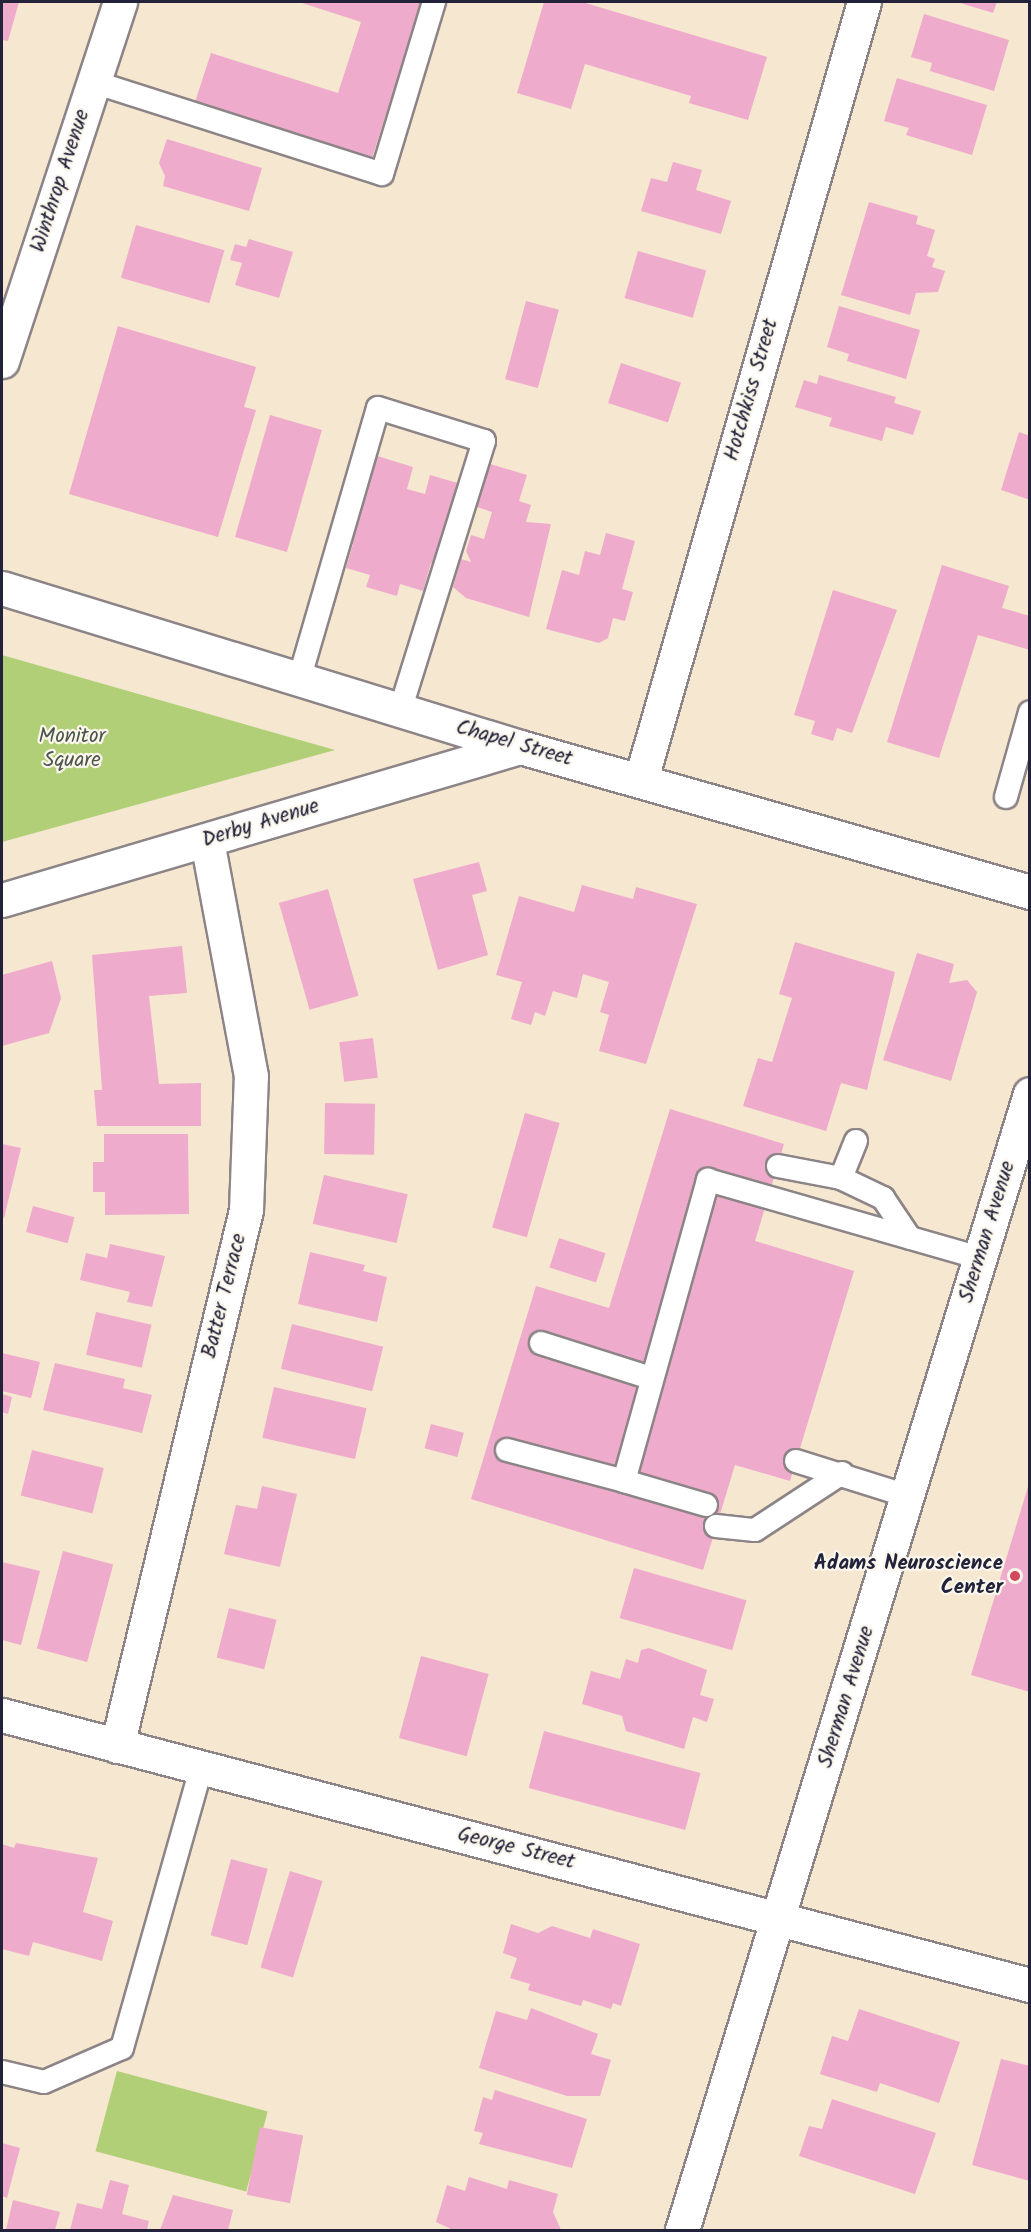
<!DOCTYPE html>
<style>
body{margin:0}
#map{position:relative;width:1031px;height:2232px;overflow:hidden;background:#f6e7d1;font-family:Kalam,sans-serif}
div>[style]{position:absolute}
.green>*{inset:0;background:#b0cf76;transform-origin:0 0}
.building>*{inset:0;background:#efabcc;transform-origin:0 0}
.roads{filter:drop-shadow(2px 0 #8c8486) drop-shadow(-2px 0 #8c8486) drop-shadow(0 2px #8c8486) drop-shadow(0 -2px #8c8486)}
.service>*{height:22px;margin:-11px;padding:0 11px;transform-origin:11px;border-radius:11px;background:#fff}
.minor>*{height:33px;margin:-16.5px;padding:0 16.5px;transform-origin:16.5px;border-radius:16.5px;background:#fff}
.tertiary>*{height:33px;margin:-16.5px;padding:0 16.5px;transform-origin:16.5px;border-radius:16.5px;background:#fff}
.secondary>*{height:33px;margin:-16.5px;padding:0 16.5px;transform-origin:16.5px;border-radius:16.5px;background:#fff}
.dots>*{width:16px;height:16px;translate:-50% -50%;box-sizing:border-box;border:3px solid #fbf7ec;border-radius:50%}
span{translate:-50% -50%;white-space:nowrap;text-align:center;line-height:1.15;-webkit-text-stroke:4.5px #fbf7ec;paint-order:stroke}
.street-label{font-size:21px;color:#22223b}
.park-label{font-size:21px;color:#4d564d}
.poi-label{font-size:21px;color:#22223b;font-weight:700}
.right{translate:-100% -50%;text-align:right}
.frame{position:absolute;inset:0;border:3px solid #22223b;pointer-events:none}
</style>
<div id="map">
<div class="green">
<i style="clip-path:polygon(2px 655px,335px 750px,2px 842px)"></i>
<i style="left:117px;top:2071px;width:156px;height:83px;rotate:15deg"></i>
</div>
<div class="building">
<i style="clip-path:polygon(2px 2px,19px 2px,8px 41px,2px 40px)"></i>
<i style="clip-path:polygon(299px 2px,422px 2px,372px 158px,195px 102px,211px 53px,338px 93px,361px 22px)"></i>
<i style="clip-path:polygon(544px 2px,582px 2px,767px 57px,748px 120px,689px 103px,691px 96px,585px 64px,571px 109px,517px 93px)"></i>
<i style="clip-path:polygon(957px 2px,997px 2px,993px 13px)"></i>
<i style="clip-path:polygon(924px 14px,1009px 40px,994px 91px,930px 71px,932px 63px,911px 57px)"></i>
<i style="clip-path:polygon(897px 78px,987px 105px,972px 155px,906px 135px,909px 128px,884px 121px)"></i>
<i style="clip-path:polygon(167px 139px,262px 168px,249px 211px,163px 186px,165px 176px,159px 163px)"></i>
<i style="clip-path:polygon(673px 162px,702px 170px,696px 190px,731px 201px,721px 234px,641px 211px,651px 178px,667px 182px)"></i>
<i style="clip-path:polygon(869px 202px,918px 216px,916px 224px,935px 230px,927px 256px,935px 259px,932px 267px,945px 271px,938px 292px,916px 293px,910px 315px,841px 295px)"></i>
<i style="left:136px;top:225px;width:92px;height:55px;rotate:16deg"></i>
<i style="clip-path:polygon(249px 239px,293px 252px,279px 298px,235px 285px,242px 263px,230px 260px,235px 244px,246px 247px)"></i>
<i style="left:638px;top:251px;width:71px;height:49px;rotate:16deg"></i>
<i style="left:526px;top:301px;width:34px;height:81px;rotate:15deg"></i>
<i style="clip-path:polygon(839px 306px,920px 330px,906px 379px,847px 361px,849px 354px,827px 347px)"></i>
<i style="clip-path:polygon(118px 326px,256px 367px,244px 407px,256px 410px,218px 537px,69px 494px)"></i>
<i style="left:621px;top:363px;width:63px;height:42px;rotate:18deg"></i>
<i style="clip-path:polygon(819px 375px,896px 397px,894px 403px,921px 411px,913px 435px,886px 427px,882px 441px,829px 426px,832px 418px,795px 407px,804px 380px,817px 384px)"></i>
<i style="left:270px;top:415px;width:54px;height:127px;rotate:16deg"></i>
<i style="clip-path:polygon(1019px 432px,1030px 436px,1030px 500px,1001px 490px)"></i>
<i style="clip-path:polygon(371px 454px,413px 467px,407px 489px,425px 494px,430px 475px,461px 484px,438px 565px,431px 563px,423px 591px,400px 584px,397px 596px,366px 587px,370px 575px,346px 568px,353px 544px,346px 542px)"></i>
<i style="clip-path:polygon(490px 464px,527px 475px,519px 501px,531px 505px,526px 522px,551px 524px,529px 617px,466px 598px,453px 587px,461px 559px,471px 562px,466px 551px,471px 535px,484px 539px,492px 512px,477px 507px)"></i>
<i style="clip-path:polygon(606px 533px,635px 541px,622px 589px,633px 592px,625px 621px,613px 618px,608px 638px,599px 643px,546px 629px,562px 570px,579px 575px,585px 551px,600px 555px)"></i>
<i style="clip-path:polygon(942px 565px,1009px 586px,1002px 608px,1030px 616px,1030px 650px,978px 635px,939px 758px,887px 742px)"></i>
<i style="clip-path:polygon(833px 590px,897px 610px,852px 733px,837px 728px,833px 741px,811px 734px,815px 721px,794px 715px)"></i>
<i style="clip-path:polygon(479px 862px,487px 891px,472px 895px,488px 955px,438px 970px,413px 879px)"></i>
<i style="clip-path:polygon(582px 885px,633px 899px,636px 887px,697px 904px,646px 1064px,599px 1051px,609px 1015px,600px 1012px,609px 982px,583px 974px,577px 998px,553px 991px,545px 1016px,535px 1012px,531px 1025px,511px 1019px,522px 982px,496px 975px,519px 896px,574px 912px)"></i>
<i style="left:328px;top:889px;width:111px;height:51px;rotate:74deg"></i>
<i style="clip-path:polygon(795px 942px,895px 972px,867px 1090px,841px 1083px,826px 1131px,743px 1106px,758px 1058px,772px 1062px,792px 998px,779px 994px)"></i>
<i style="clip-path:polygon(182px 946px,187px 993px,149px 996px,159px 1084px,201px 1083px,201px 1126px,97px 1126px,94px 1090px,102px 1090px,92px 955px)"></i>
<i style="clip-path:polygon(917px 953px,954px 964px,949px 983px,967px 980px,977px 992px,951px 1081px,883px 1060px)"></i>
<i style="clip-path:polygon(52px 961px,61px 998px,49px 1033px,2px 1046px,2px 975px)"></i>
<i style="left:373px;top:1038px;width:40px;height:34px;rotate:83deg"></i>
<i style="left:325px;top:1103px;width:50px;height:51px;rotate:1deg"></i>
<i style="clip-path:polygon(670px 1109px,784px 1144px,755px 1241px,854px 1271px,790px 1481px,735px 1465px,703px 1570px,471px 1499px,536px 1286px,609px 1308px)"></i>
<i style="left:525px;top:1113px;width:36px;height:119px;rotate:16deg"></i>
<i style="clip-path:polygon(104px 1134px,188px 1134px,189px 1214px,105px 1215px,105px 1192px,93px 1192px,93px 1162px,104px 1162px)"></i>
<i style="clip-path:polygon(2px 1144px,21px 1148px,4px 1218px,2px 1217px)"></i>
<i style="left:324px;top:1175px;width:86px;height:50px;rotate:13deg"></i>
<i style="left:33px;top:1206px;width:43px;height:27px;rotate:15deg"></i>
<i style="left:559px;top:1238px;width:49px;height:31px;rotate:18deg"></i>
<i style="clip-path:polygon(110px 1244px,165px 1256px,152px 1307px,127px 1302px,130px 1292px,80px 1280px,86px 1253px,107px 1258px)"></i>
<i style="clip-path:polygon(310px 1252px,365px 1265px,363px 1271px,387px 1277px,377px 1322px,298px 1304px)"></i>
<i style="left:96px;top:1312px;width:57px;height:44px;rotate:13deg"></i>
<i style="left:292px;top:1324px;width:94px;height:46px;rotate:14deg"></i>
<i style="clip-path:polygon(2px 1353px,40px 1362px,31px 1398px,2px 1391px)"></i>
<i style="clip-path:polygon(55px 1363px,125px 1379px,123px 1388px,152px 1395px,142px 1433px,43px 1410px)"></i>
<i style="left:274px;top:1387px;width:95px;height:52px;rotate:13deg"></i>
<i style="clip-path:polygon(2px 1394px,12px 1397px,8px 1414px,2px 1412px)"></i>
<i style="left:431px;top:1424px;width:34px;height:25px;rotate:15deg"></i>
<i style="left:32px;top:1450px;width:74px;height:47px;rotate:14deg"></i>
<i style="clip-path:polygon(1030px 1480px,1030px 1692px,971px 1675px)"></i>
<i style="clip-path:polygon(262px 1486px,297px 1494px,280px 1567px,224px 1554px,236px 1505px,257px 1509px)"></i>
<i style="left:63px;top:1551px;width:52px;height:101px;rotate:15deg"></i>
<i style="clip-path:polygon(2px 1562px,40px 1571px,21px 1645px,2px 1640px)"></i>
<i style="left:634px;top:1568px;width:117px;height:52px;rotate:16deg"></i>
<i style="left:229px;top:1608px;width:49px;height:51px;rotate:14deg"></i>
<i style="clip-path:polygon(649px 1648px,707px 1670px,700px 1695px,714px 1699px,707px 1722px,693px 1717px,684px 1749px,626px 1731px,622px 1716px,582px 1704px,591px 1671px,620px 1679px,626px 1659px,638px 1663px,641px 1650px)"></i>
<i style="left:421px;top:1656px;width:70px;height:85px;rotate:15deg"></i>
<i style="left:544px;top:1731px;width:162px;height:59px;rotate:15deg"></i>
<i style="clip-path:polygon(16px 1843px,98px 1858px,83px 1912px,113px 1921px,102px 1961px,33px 1942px,29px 1956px,2px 1949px,2px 1844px,14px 1848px)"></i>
<i style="left:231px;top:1859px;width:38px;height:79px;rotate:15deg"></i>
<i style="left:290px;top:1871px;width:34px;height:101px;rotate:17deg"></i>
<i style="clip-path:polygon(511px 1924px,538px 1933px,552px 1926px,590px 1938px,593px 1929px,640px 1944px,621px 2006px,613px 2003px,611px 2009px,583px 2000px,581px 2006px,528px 1990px,530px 1984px,510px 1978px,517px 1958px,503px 1953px)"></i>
<i style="clip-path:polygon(531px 2008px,598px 2034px,591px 2054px,611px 2060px,600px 2096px,567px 2096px,479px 2068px,496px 2011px,527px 2020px)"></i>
<i style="clip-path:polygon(859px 2009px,960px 2042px,939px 2103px,880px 2083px,877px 2092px,820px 2074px,832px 2036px,848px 2041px)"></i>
<i style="clip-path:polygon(1001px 2059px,1030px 2066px,1030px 2181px,972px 2165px)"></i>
<i style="clip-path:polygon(495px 2090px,587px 2119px,572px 2168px,479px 2144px,483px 2133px,474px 2131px,483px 2097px,492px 2100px)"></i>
<i style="clip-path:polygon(832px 2099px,936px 2133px,915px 2194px,799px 2156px,809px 2126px,822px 2129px)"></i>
<i style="left:260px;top:2127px;width:44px;height:69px;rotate:11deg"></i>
<i style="clip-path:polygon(2px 2143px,20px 2148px,7px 2198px,2px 2196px)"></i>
<i style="clip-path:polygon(469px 2177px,507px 2189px,509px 2180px,558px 2194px,553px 2212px,561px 2230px,453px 2230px,436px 2222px,447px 2185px,465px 2191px)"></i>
<i style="clip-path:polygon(110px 2180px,129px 2185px,122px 2214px,149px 2221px,147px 2230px,70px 2230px,77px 2203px,102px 2209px)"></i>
<i style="clip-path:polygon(173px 2195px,233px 2210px,228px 2230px,160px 2230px)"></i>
<i style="clip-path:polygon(13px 2200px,60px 2212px,55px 2230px,6px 2230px)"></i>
</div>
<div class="roads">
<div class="service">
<i style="left:94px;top:82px;width:302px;rotate:17.7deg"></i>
<i style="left:382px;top:174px;width:180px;rotate:-73.2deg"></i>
<i style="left:299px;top:680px;width:283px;rotate:-73.8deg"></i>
<i style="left:378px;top:408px;width:111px;rotate:17.3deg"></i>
<i style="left:484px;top:441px;width:283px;rotate:107.3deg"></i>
<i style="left:1006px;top:797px;width:88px;rotate:-74.2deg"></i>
<i style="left:778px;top:1166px;width:64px;rotate:10.8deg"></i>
<i style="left:841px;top:1178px;width:40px;rotate:-68deg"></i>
<i style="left:841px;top:1178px;width:47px;rotate:25.5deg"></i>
<i style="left:883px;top:1198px;width:48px;rotate:56deg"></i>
<i style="left:541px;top:1343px;width:115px;rotate:17.7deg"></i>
<i style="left:507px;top:1450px;width:121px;rotate:14.8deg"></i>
<i style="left:796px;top:1461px;width:117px;rotate:17.4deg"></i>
<i style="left:706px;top:1505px;width:85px;rotate:-163.7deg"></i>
<i style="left:624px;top:1481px;width:313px;rotate:-74.4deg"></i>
<i style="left:708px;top:1180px;width:283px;rotate:16deg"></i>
<i style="left:716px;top:1526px;width:39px;rotate:6deg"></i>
<i style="left:755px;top:1530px;width:104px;rotate:-33.2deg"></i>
<i style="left:2px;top:2072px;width:43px;rotate:13.4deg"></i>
<i style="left:44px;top:2082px;width:85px;rotate:-23.6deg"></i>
<i style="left:122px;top:2048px;width:290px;rotate:-74.2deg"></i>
</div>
<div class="minor">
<i style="left:2px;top:361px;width:378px;rotate:-71.8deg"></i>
<i style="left:641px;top:779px;width:808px;rotate:-73.99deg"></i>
<i style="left:117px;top:1746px;width:551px;rotate:-76.47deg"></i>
<i style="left:246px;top:1210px;width:134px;rotate:-87.9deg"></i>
<i style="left:251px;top:1076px;width:240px;rotate:-100.6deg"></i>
</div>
<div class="tertiary">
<i style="left:2px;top:588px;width:542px;rotate:17.06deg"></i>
</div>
<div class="secondary">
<i style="left:2px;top:900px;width:540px;rotate:-16.46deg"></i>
<i style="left:520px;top:747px;width:530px;rotate:15.87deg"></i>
<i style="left:2px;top:1715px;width:1063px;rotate:14.72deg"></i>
<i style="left:682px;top:2230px;width:1188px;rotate:-72.97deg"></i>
</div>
</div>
<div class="dots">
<i style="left:1015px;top:1576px;background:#d1495b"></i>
</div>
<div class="street-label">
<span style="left:61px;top:181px;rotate:-72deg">Winthrop Avenue</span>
<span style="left:752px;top:390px;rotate:-74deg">Hotchkiss Street</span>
<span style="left:514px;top:744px;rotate:16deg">Chapel Street</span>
<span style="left:261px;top:824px;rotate:-17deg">Derby Avenue</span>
<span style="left:988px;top:1232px;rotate:-73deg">Sherman Avenue</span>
<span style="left:225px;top:1296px;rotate:-76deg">Batter Terrace</span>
<span style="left:847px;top:1697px;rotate:-73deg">Sherman Avenue</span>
<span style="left:516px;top:1849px;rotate:14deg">George Street</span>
</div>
<div class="park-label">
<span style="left:72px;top:749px">Monitor<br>Square</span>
</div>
<div class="poi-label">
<span class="right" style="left:1003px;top:1576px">Adams Neuroscience<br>Center</span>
</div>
<div class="frame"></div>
</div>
